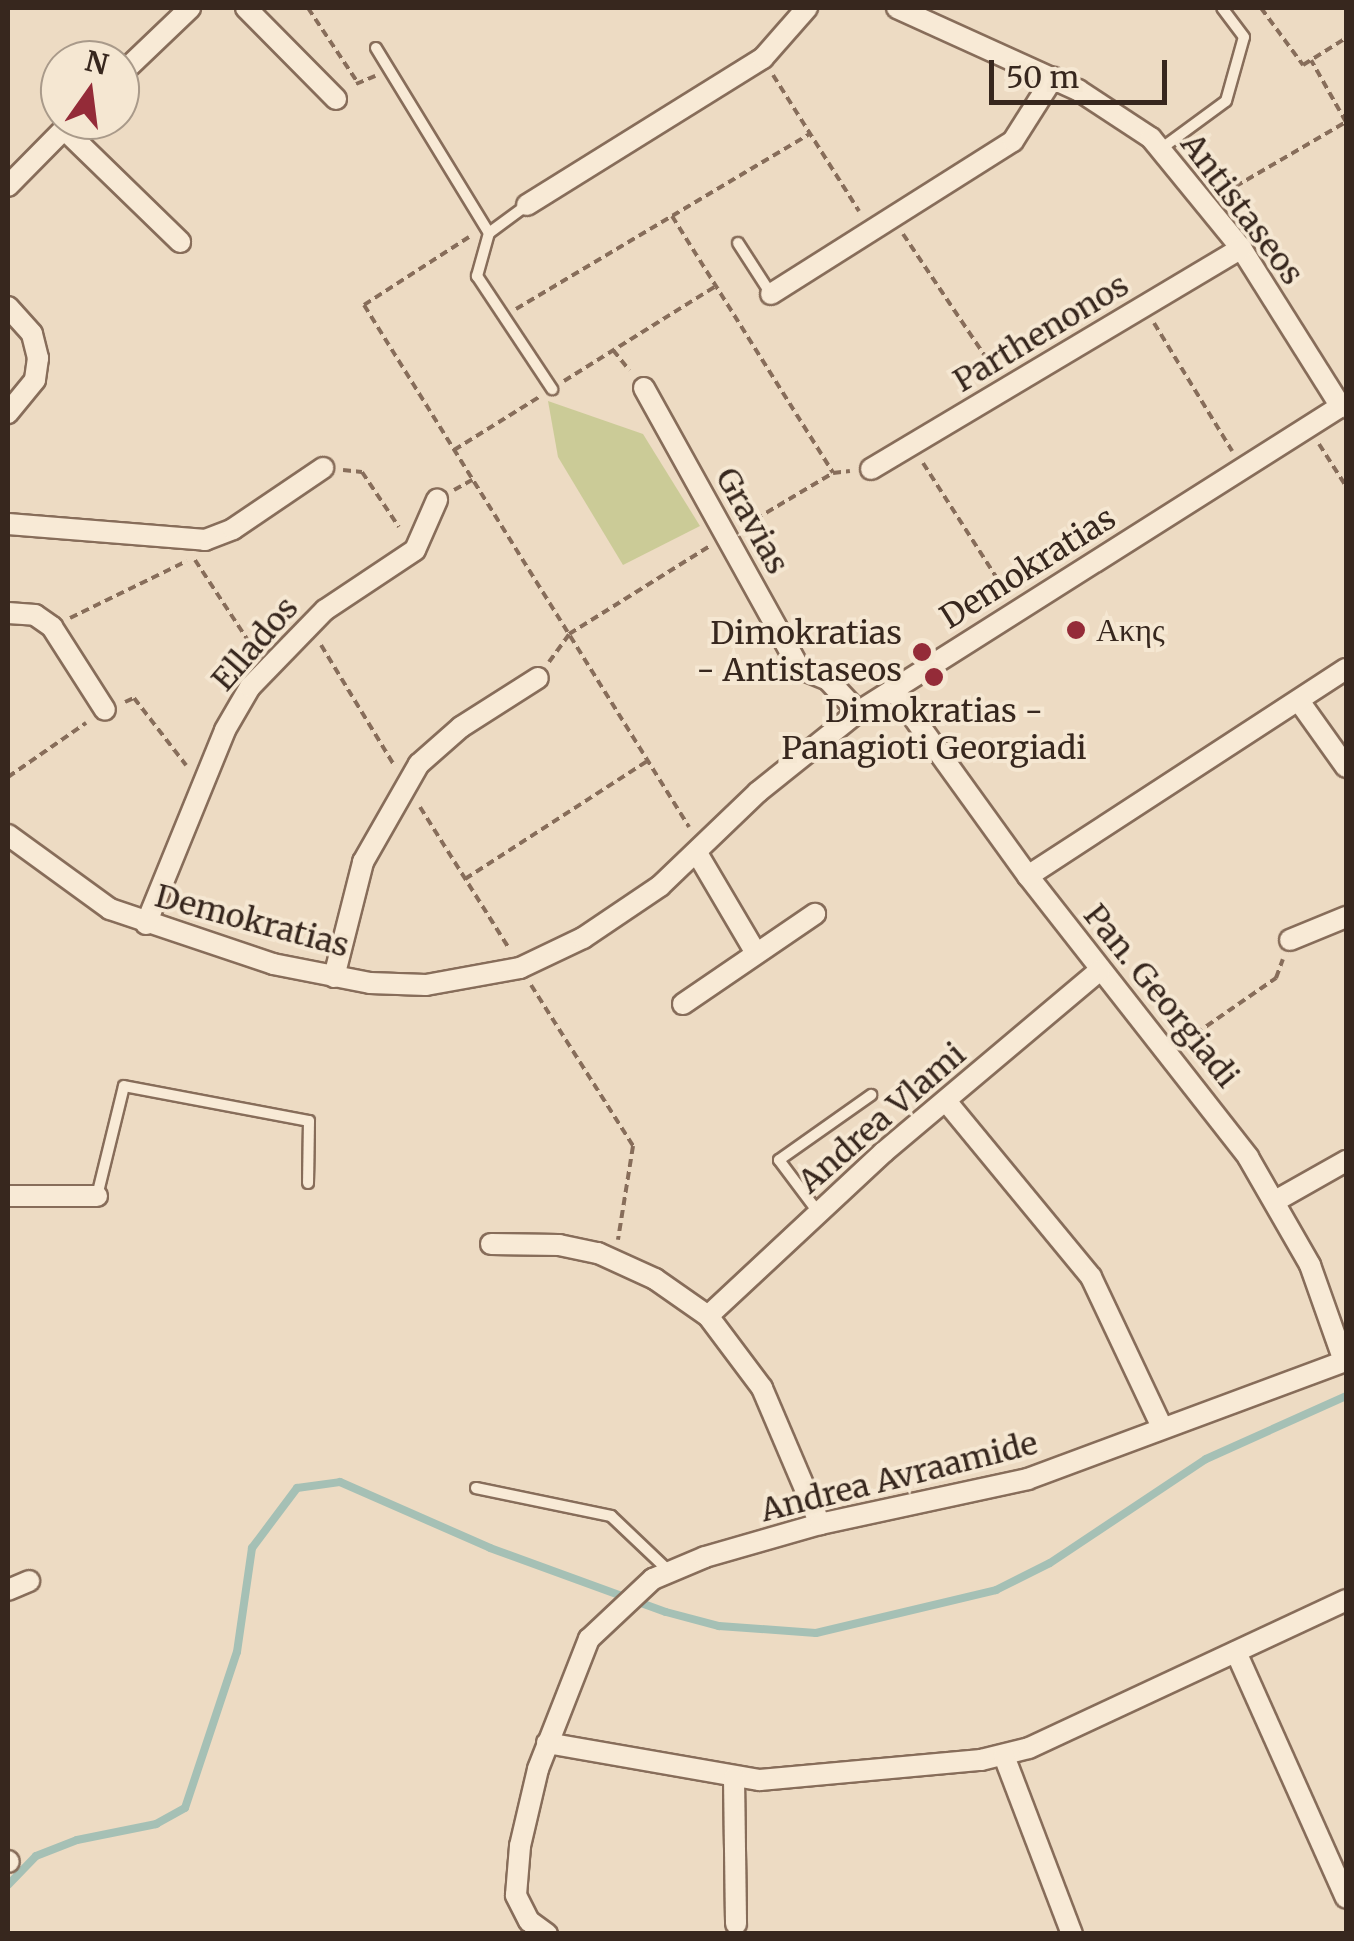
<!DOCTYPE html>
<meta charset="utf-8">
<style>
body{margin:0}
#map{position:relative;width:1354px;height:1941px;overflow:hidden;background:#eddbc3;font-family:Merriweather,serif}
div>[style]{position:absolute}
.green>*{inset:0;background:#cbcb97}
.stream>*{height:8px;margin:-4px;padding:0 4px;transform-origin:4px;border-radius:4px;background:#a5c0b5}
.path>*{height:4px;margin-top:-2px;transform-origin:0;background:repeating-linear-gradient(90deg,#876d5a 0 8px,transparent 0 13px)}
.roads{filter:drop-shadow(2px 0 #876d5a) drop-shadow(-2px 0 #876d5a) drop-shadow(0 2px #876d5a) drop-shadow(0 -2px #876d5a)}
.service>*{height:10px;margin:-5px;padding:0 5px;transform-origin:5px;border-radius:5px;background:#f8ead6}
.minor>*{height:20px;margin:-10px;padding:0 10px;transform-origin:10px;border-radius:10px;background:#f8ead6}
.dots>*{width:28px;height:28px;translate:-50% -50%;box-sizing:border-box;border:5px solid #f5e7d2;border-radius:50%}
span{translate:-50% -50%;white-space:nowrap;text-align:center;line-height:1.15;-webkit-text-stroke:8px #f5e7d2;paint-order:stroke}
.street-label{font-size:32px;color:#37271e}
.poi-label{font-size:32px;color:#37271e}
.left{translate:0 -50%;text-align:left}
.right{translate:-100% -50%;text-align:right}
.frame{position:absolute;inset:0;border:10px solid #37271e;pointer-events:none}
.north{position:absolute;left:40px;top:40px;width:100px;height:100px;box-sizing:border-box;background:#f5e7d2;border:2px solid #a99a8a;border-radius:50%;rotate:14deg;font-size:28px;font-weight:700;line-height:40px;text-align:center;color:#37271e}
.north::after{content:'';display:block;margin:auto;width:35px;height:45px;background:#942b38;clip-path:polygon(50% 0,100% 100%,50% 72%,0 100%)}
.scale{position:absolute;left:989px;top:60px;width:178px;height:45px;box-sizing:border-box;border:5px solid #37271e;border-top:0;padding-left:12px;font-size:30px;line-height:35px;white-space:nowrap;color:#37271e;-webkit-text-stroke:8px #f5e7d2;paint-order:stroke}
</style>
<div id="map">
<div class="green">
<i style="clip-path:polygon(548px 401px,643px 434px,700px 526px,623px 565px,558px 457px)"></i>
</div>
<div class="stream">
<i style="left:8px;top:1885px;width:40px;rotate:-46deg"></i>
<i style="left:36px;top:1856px;width:44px;rotate:-21.3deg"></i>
<i style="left:77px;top:1840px;width:81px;rotate:-11.4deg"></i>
<i style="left:156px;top:1824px;width:33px;rotate:-29deg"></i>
<i style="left:185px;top:1808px;width:164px;rotate:-71.6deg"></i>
<i style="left:237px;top:1652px;width:105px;rotate:-81.8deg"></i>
<i style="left:252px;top:1548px;width:75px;rotate:-53.1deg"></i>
<i style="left:297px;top:1488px;width:43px;rotate:-7.9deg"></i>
<i style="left:340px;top:1482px;width:164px;rotate:23.7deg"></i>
<i style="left:490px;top:1548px;width:187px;rotate:20deg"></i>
<i style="left:666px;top:1612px;width:55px;rotate:14.8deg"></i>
<i style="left:719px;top:1626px;width:97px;rotate:4.1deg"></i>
<i style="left:816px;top:1633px;width:185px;rotate:-13.4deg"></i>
<i style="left:996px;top:1590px;width:60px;rotate:-26.6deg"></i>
<i style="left:1050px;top:1563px;width:187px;rotate:-33.7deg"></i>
<i style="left:1206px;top:1459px;width:154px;rotate:-24.2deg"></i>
</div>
<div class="path">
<i style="left:308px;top:8px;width:90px;rotate:56.3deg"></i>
<i style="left:1261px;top:8px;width:71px;rotate:53.6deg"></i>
<i style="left:1303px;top:65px;width:51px;rotate:-32.1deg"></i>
<i style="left:773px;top:75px;width:161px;rotate:57.7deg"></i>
<i style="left:356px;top:84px;width:21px;rotate:-23deg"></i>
<i style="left:1224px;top:193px;width:141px;rotate:-30.2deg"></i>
<i style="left:1346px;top:122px;width:71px;rotate:-119.4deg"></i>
<i style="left:672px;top:216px;width:303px;rotate:57.9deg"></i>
<i style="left:903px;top:234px;width:165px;rotate:56.1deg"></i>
<i style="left:469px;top:237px;width:125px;rotate:147.1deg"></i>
<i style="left:364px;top:305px;width:615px;rotate:58.09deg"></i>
<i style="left:516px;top:309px;width:341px;rotate:-30.8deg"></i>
<i style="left:1154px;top:323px;width:150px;rotate:58.6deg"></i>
<i style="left:613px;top:350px;width:26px;rotate:51deg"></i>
<i style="left:564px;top:381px;width:179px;rotate:-32deg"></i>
<i style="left:1319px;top:444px;width:50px;rotate:57.3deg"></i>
<i style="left:454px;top:450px;width:100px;rotate:-31.9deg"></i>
<i style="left:923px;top:463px;width:156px;rotate:57.3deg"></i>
<i style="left:343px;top:470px;width:19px;rotate:6deg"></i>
<i style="left:362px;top:472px;width:66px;rotate:56.1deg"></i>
<i style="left:454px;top:490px;width:21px;rotate:-29deg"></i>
<i style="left:744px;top:526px;width:104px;rotate:-30.8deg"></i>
<i style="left:833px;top:473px;width:17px;rotate:-7deg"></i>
<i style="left:195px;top:560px;width:109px;rotate:56.6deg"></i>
<i style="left:70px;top:618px;width:130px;rotate:-26deg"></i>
<i style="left:321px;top:645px;width:140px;rotate:58.7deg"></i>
<i style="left:549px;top:662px;width:34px;rotate:-54deg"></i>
<i style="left:569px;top:634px;width:166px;rotate:-32deg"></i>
<i style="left:125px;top:702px;width:10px;rotate:-24deg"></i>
<i style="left:134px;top:698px;width:85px;rotate:52.2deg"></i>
<i style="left:8px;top:777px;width:95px;rotate:-34.7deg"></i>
<i style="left:420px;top:807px;width:165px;rotate:57.8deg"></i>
<i style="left:465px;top:879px;width:216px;rotate:-32.9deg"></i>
<i style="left:531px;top:985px;width:191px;rotate:57.6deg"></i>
<i style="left:633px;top:1146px;width:95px;rotate:99.1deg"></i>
<i style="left:1185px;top:1041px;width:111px;rotate:-34.7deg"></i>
<i style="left:1276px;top:978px;width:20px;rotate:-70deg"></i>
</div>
<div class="roads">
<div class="service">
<i style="left:376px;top:48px;width:217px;rotate:58.6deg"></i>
<i style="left:1162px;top:148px;width:79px;rotate:-36.3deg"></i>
<i style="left:1226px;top:101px;width:66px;rotate:-74.3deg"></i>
<i style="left:1244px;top:37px;width:36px;rotate:-127deg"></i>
<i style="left:527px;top:205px;width:47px;rotate:143.6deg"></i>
<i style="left:489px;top:233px;width:45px;rotate:105.6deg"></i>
<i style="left:477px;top:276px;width:136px;rotate:56.4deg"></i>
<i style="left:738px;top:243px;width:61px;rotate:57.1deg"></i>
<i style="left:97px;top:1196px;width:113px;rotate:-76.2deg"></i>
<i style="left:124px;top:1086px;width:188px;rotate:10.7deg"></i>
<i style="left:309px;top:1121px;width:62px;rotate:90.9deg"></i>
<i style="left:818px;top:1212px;width:65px;rotate:-126.9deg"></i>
<i style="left:779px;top:1160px;width:113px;rotate:-35.2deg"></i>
<i style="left:476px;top:1488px;width:138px;rotate:11.7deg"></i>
<i style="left:611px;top:1516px;width:80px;rotate:43.5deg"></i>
</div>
<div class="minor">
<i style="left:246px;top:8px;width:128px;rotate:45.3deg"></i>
<i style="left:897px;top:8px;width:199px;rotate:24.4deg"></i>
<i style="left:1078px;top:90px;width:87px;rotate:33.3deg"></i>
<i style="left:1151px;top:138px;width:142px;rotate:50.7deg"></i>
<i style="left:1241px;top:248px;width:188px;rotate:57.8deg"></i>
<i style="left:120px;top:75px;width:97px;rotate:-43.7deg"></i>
<i style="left:64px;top:129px;width:162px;rotate:44.2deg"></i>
<i style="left:8px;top:186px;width:93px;rotate:-45.4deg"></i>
<i style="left:527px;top:205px;width:278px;rotate:-31.9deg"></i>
<i style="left:763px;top:58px;width:67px;rotate:-48.7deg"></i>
<i style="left:771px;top:294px;width:286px;rotate:-32.3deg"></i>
<i style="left:1013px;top:141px;width:75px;rotate:-57.6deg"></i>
<i style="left:8px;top:307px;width:36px;rotate:48deg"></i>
<i style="left:32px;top:334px;width:25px;rotate:76deg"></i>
<i style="left:38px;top:358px;width:22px;rotate:98deg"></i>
<i style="left:35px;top:380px;width:43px;rotate:129.3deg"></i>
<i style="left:644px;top:388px;width:320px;rotate:61deg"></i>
<i style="left:799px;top:668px;width:31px;rotate:22deg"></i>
<i style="left:828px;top:680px;width:44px;rotate:46.8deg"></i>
<i style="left:871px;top:469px;width:431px;rotate:-30.8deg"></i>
<i style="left:8px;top:524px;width:198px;rotate:4.6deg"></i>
<i style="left:205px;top:540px;width:30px;rotate:-21deg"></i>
<i style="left:233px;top:529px;width:109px;rotate:-34.1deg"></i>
<i style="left:8px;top:613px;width:27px;rotate:4deg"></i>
<i style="left:35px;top:615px;width:21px;rotate:35deg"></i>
<i style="left:52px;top:627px;width:98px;rotate:57.4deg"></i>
<i style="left:893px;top:689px;width:231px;rotate:54.2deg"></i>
<i style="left:1028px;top:876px;width:357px;rotate:51.9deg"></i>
<i style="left:1248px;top:1157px;width:125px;rotate:60.1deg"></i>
<i style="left:1310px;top:1265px;width:102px;rotate:70.5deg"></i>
<i style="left:1299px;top:701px;width:81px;rotate:54.5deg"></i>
<i style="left:8px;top:835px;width:126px;rotate:36deg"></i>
<i style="left:110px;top:909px;width:172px;rotate:18.6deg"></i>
<i style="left:273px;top:964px;width:99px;rotate:11.1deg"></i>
<i style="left:370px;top:983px;width:56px;rotate:2deg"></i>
<i style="left:426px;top:985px;width:96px;rotate:-10.3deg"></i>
<i style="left:520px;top:968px;width:70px;rotate:-25.5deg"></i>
<i style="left:583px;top:938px;width:93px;rotate:-34deg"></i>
<i style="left:660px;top:886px;width:136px;rotate:-43.8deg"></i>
<i style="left:758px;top:792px;width:128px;rotate:-38.7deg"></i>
<i style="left:858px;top:712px;width:578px;rotate:-32.34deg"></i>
<i style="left:697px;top:853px;width:116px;rotate:59.5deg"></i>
<i style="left:1028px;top:876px;width:379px;rotate:-33.1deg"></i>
<i style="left:146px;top:924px;width:209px;rotate:-67.8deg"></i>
<i style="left:225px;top:730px;width:50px;rotate:-59.8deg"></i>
<i style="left:250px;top:687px;width:107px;rotate:-45.8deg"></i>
<i style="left:325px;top:610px;width:108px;rotate:-33.7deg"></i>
<i style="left:415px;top:550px;width:55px;rotate:-66.3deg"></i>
<i style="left:1290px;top:940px;width:61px;rotate:-22.3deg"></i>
<i style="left:334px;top:977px;width:119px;rotate:-75.8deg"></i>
<i style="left:363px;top:862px;width:113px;rotate:-60.3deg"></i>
<i style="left:419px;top:764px;width:56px;rotate:-41.4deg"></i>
<i style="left:461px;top:727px;width:91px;rotate:-32.5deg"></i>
<i style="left:683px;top:1004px;width:160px;rotate:-34.3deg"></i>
<i style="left:946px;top:1101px;width:228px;rotate:50.5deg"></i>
<i style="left:1091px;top:1277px;width:164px;rotate:64.7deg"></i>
<i style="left:8px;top:1196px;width:89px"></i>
<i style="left:1277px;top:1200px;width:79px;rotate:-29.5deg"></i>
<i style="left:491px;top:1244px;width:68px;rotate:0.8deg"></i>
<i style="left:559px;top:1245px;width:40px;rotate:12deg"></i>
<i style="left:598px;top:1253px;width:63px;rotate:24.5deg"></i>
<i style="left:655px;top:1279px;width:65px;rotate:34.9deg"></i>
<i style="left:708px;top:1316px;width:90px;rotate:53.1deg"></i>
<i style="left:762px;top:1388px;width:148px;rotate:66.9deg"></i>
<i style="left:708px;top:1316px;width:241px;rotate:-43deg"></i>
<i style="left:884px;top:1152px;width:282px;rotate:-40.1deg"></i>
<i style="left:8px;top:1590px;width:23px;rotate:-23deg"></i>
<i style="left:1236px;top:1652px;width:269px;rotate:65.9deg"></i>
<i style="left:547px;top:1743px;width:216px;rotate:9.9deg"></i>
<i style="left:760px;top:1780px;width:222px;rotate:-5.2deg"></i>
<i style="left:981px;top:1760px;width:49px;rotate:-14deg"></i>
<i style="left:1029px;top:1748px;width:350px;rotate:-25deg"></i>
<i style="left:1004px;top:1756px;width:191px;rotate:69.1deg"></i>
<i style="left:734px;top:1778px;width:146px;rotate:89.2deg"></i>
<i style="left:8px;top:1861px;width:1px;rotate:45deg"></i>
<i style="left:547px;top:1934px;width:22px;rotate:-144deg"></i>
<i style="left:529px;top:1921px;width:29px;rotate:-117deg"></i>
<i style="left:516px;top:1895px;width:49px;rotate:-85.3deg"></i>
<i style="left:520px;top:1846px;width:79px;rotate:-76.8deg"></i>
<i style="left:538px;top:1769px;width:140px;rotate:-68.6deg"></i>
<i style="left:589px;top:1639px;width:88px;rotate:-43.2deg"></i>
<i style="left:653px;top:1579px;width:56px;rotate:-22.9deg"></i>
<i style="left:705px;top:1557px;width:120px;rotate:-16deg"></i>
<i style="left:820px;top:1524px;width:213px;rotate:-12.2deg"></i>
<i style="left:1028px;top:1479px;width:339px;rotate:-20.4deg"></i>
</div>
</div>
<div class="dots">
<i style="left:1076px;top:630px;background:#942b38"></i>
<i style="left:922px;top:652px;background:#942b38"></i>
<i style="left:934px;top:677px;background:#942b38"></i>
</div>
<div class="street-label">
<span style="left:1242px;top:209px;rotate:53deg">Antistaseos</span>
<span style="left:1041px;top:333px;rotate:-31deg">Parthenonos</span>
<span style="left:752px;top:521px;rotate:61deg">Gravias</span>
<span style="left:1028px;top:568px;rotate:-32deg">Demokratias</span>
<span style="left:255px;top:644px;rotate:-49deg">Ellados</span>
<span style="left:252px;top:921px;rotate:15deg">Demokratias</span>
<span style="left:1161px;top:996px;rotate:51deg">Pan. Georgiadi</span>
<span style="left:882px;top:1118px;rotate:-41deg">Andrea Vlami</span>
<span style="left:899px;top:1477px;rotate:-14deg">Andrea Avraamide</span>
</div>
<div class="poi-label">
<span class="left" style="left:1096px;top:630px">Ακης</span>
<span class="right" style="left:902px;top:652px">Dimokratias<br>- Antistaseos</span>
<span style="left:934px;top:730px">Dimokratias -<br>Panagioti Georgiadi</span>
</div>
<div class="frame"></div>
<div class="north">N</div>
<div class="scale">50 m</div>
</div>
